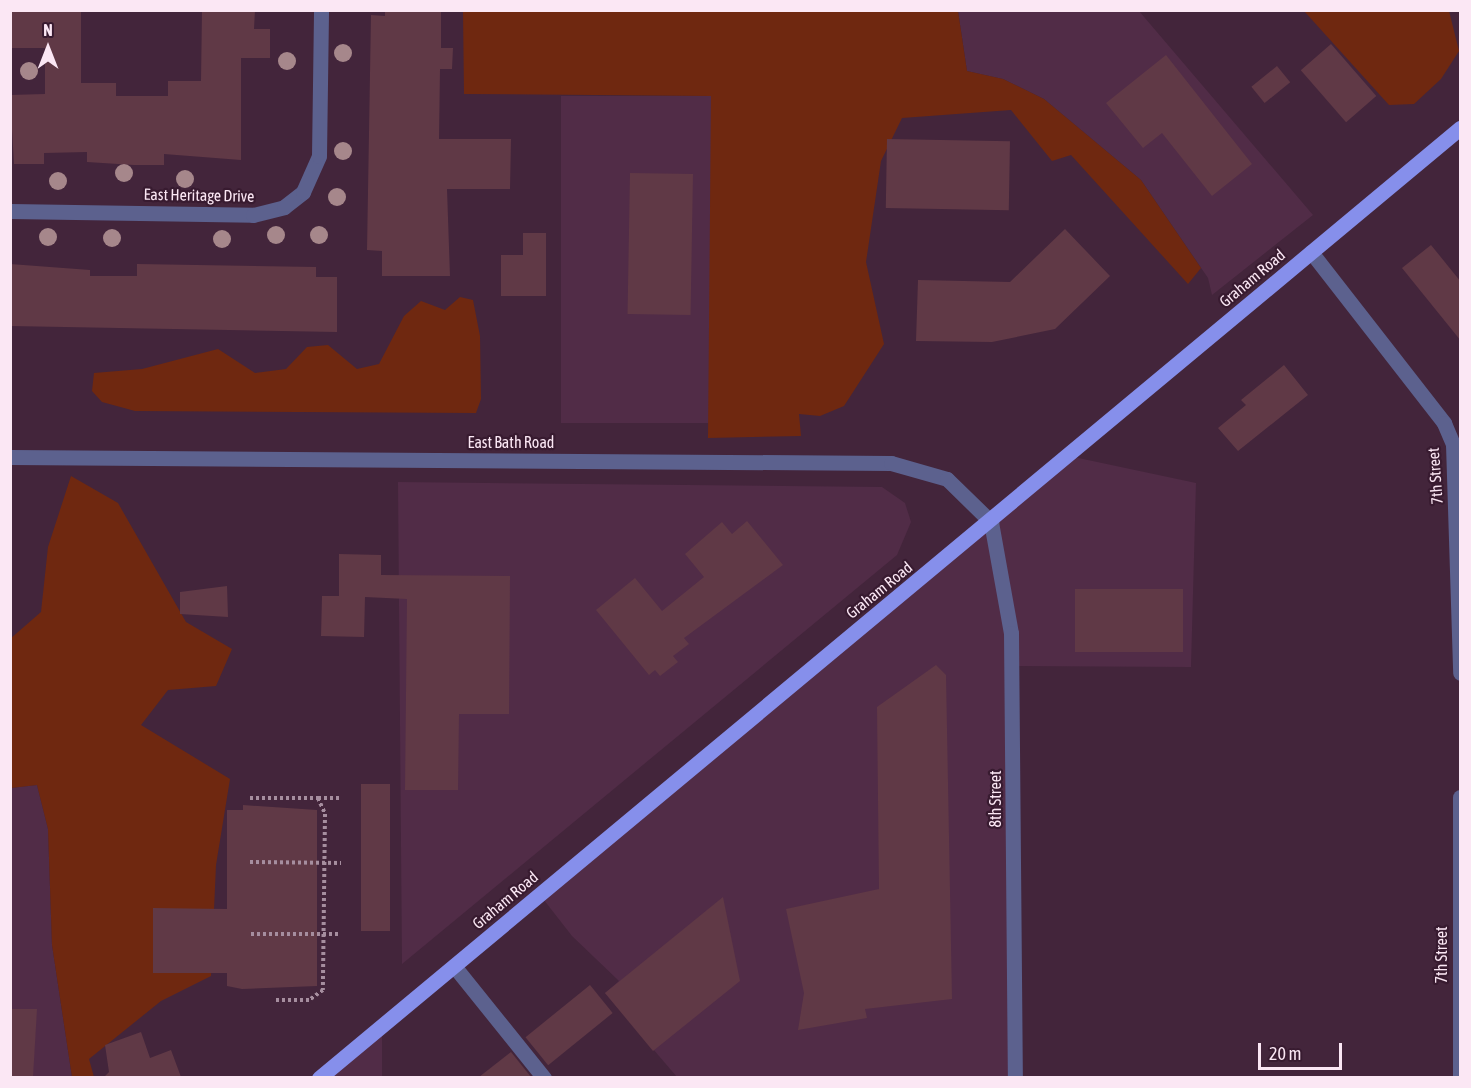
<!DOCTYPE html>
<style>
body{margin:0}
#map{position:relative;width:1471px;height:1088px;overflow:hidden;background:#43253b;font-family:"Asap Condensed",sans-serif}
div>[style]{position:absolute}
.built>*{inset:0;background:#512c47;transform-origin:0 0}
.green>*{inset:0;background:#6f2810}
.building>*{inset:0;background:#603946;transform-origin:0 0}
.path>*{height:4px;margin-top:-2px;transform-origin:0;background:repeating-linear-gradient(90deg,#a68e9f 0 3px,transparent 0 6px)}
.minor>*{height:15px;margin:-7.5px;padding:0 7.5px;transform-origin:7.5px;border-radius:7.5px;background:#5c618e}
.major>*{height:15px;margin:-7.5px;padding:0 7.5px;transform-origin:7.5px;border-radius:7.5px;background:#868feb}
.trees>*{width:18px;height:18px;margin:-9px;border-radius:50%;background:#a6878b}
span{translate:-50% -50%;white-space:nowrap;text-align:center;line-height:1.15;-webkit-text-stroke:4.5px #381b30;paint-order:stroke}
.street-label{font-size:16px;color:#fbe7f4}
.frame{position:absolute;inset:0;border:12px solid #fbe7f4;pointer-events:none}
.north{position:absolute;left:18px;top:18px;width:60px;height:60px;-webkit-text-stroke:4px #381b30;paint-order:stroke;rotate:0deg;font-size:16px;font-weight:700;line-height:24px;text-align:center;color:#fbe7f4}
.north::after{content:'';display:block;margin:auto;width:21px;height:27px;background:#fbe7f4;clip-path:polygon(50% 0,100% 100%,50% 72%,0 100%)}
.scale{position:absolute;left:1258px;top:1043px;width:84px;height:27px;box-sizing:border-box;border:3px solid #fbe7f4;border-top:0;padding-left:8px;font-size:18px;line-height:21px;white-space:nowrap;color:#fbe7f4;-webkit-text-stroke:4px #381b30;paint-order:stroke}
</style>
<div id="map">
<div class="built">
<i style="clip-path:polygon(958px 11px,1139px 11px,1313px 215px,1212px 295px,1208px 278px,1141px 180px,1044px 99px,1003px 79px,967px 71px)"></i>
<i style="left:561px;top:96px;width:150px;height:327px"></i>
<i style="clip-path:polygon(1069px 456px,1196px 483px,1191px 667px,1013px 666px,1015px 1077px,677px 1077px,605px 993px,619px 981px,572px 936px,540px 895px)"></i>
<i style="clip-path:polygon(398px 482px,882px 487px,905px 503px,911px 522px,897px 555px,402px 964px)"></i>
<i style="clip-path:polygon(37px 785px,48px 829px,52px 945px,72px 1077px,11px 1077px,10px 788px)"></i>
<i style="clip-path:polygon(382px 1025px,382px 1077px,319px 1077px)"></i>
</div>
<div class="green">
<i style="clip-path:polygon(463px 11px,958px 11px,967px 71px,1003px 79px,1044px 99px,1141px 180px,1201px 268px,1188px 284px,1071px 155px,1052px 161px,1011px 110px,902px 118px,881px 161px,866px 262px,884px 344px,844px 406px,820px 416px,799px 414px,801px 436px,708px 438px,711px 96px,464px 94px)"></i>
<i style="clip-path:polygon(1304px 11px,1449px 11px,1459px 51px,1441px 79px,1414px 104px,1389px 105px)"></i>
<i style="clip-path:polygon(460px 297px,473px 300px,480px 336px,481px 399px,476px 413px,135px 411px,102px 402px,92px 391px,94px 373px,142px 369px,218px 349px,255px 373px,286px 369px,307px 347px,328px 345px,357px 369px,379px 364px,404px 316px,421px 301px,445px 310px)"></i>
<i style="clip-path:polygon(71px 476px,118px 503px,186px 622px,232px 649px,216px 686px,168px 690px,141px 725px,230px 779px,216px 865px,211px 976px,161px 1001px,89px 1059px,94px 1077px,72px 1077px,52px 945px,48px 829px,37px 785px,11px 788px,10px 639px,41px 612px,48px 547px)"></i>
</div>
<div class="building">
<i style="clip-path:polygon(10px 10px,81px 10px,81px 83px,116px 83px,116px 96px,168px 96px,168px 81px,201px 81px,202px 10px,255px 10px,254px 29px,270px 29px,270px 58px,241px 58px,241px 160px,164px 154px,164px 165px,134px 165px,87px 162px,87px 152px,44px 153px,44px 164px,14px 164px,10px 95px,45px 94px,45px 48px,10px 48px)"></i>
<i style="clip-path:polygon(385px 10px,441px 10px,441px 48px,453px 48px,452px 69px,440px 69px,439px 139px,511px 139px,510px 189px,447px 189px,450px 276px,382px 276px,382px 251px,367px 250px,371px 15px,385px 16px)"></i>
<i style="left:1331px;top:44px;width:69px;height:40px;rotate:49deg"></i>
<i style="clip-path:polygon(1166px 55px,1252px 164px,1212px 196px,1162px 133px,1143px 148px,1106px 103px)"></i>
<i style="left:1277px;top:66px;width:21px;height:33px;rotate:51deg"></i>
<i style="left:887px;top:139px;width:123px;height:69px;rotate:1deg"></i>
<i style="left:630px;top:173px;width:63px;height:141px;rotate:1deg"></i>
<i style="clip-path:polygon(1065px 229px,1110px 276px,1055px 329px,992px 342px,916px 341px,918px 280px,1010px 282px)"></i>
<i style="clip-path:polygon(523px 233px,546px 233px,546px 296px,501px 296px,501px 255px,523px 255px)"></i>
<i style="clip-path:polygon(1431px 245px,1461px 282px,1461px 341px,1402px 268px)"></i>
<i style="clip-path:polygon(10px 264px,90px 270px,90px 276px,137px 276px,137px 264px,316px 267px,316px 277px,337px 277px,337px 332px,10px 326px)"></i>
<i style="clip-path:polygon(1284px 365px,1308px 395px,1238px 451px,1218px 428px,1246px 405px,1241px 400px)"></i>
<i style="clip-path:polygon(747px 521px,783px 565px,684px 638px,689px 644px,673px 656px,678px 662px,660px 676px,655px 670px,649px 675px,596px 610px,635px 578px,662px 611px,704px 577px,685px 554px,722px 522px,732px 534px)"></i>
<i style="clip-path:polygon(339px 554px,381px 555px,381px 575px,510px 576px,509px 714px,459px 714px,458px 790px,405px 790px,407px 599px,365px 597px,364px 637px,321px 636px,322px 596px,339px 596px)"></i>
<i style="clip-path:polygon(227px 586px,228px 617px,180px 614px,180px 592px)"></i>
<i style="left:1075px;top:589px;width:108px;height:63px"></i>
<i style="clip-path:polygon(936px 665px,946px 675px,952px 999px,865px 1009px,867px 1018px,798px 1030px,804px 993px,786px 909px,879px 889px,877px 707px)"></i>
<i style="left:361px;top:784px;width:29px;height:147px"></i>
<i style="clip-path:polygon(243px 805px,317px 810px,317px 986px,242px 989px,227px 986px,227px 973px,153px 973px,153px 908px,227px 909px,227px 810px,243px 810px)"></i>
<i style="clip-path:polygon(723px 897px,740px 981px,653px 1051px,605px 993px)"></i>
<i style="left:590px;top:985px;width:36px;height:83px;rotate:51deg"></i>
<i style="clip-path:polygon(10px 1009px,37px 1009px,33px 1077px,10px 1077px)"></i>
<i style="clip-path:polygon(141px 1032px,150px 1058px,171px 1050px,181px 1077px,104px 1077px,109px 1072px,105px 1045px)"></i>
<i style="clip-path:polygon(511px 1052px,531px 1077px,479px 1077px)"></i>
</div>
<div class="path">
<i style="left:250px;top:798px;width:68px"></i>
<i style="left:318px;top:798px;width:17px;rotate:66deg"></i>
<i style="left:325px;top:814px;width:176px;rotate:90.7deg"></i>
<i style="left:323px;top:990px;width:17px;rotate:144deg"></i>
<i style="left:309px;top:1000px;width:36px;rotate:180deg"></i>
<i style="left:318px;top:798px;width:23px"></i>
<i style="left:250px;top:862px;width:91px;rotate:0.6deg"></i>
<i style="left:251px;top:934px;width:89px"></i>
</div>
<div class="minor">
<i style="left:10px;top:211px;width:243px;rotate:0.9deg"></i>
<i style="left:253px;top:215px;width:32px;rotate:-14deg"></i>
<i style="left:284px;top:207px;width:24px;rotate:-38deg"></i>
<i style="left:303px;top:192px;width:39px;rotate:-66deg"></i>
<i style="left:319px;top:156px;width:146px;rotate:-89.2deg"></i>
<i style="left:1311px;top:252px;width:217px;rotate:52.1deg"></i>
<i style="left:1444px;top:423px;width:23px;rotate:67deg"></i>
<i style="left:1453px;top:444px;width:229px;rotate:88.2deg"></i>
<i style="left:10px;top:457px;width:881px;rotate:0.39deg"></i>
<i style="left:891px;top:463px;width:58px;rotate:15.9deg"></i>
<i style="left:947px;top:479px;width:62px;rotate:44.3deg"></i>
<i style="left:991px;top:522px;width:113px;rotate:79.8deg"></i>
<i style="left:1011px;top:633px;width:445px;rotate:89.5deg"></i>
<i style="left:454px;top:966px;width:144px;rotate:51.2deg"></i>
<i style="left:1460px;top:1078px;width:281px;rotate:-90deg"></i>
</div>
<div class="major">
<i style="left:319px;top:1078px;width:1485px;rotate:-39.78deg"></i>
</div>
<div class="trees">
<i style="left:343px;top:53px"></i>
<i style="left:287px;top:61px"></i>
<i style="left:29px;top:71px"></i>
<i style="left:343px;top:151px"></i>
<i style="left:124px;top:173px"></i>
<i style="left:185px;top:179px"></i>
<i style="left:58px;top:181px"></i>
<i style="left:337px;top:197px"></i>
<i style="left:276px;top:235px"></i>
<i style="left:319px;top:235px"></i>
<i style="left:48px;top:237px"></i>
<i style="left:112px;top:238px"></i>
<i style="left:222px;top:239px"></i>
</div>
<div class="street-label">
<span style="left:199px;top:195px;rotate:1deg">East Heritage Drive</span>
<span style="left:1252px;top:278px;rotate:-40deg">Graham Road</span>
<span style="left:511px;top:442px">East Bath Road</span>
<span style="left:1435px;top:476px;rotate:-94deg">7th Street</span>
<span style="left:879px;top:590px;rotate:-39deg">Graham Road</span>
<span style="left:995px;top:799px;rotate:-90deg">8th Street</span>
<span style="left:505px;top:900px;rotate:-40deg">Graham Road</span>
<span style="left:1441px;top:955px;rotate:-90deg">7th Street</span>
</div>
<div class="frame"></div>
<div class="north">N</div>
<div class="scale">20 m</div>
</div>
